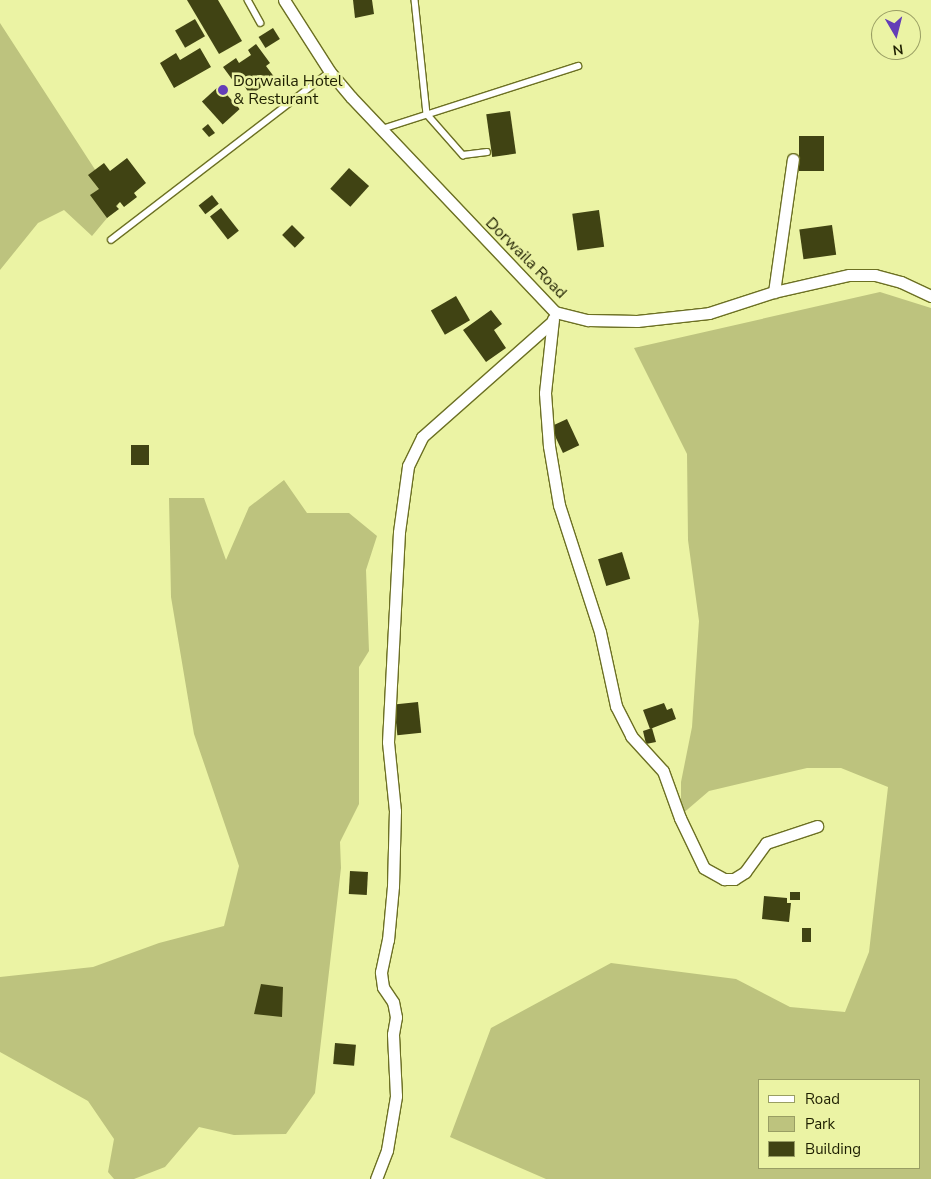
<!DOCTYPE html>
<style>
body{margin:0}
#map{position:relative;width:931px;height:1179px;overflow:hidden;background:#ebf3a4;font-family:"Nunito Sans",sans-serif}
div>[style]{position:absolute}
.green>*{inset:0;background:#bdc37e}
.building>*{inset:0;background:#404313;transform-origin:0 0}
.roads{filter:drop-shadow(1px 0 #6c7023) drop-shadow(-1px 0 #6c7023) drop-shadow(0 1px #6c7023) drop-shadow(0 -1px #6c7023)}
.service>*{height:5.5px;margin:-2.75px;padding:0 2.75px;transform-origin:2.75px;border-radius:2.75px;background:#fff}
.minor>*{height:11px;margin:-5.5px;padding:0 5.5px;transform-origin:5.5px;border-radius:5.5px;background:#fff}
.dots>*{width:14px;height:14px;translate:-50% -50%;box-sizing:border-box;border:2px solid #ebf3a4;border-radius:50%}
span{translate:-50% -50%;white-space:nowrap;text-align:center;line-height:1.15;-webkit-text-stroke:5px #ebf3a4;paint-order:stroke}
.poi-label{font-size:16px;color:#1e1f01}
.left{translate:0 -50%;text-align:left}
.street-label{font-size:16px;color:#1e1f01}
.legend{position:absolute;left:758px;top:1079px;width:162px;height:90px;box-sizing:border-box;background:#ebf3a4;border:1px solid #999e63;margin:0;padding:6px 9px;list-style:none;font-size:15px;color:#1e1f01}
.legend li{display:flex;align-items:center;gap:10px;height:25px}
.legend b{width:25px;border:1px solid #999e63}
.north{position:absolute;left:871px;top:10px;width:50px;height:50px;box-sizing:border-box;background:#ebf3a4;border:1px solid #999e63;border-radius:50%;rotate:172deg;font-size:14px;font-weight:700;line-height:20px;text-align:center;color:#1e1f01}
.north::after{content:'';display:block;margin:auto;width:18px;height:22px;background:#643eb7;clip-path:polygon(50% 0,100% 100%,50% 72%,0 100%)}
</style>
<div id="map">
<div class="green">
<i style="clip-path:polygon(0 23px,118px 205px,92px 236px,64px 210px,38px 223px,0 270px)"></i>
<i style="clip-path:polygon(evenodd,880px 292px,931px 308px,931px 1179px,546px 1179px,450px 1137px,491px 1028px,611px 963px,736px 979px,790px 1007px,845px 1012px,869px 952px,888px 787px,841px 768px,807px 768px,709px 791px,681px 815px,681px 782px,692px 727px,699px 621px,688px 540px,687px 454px,634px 348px,880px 292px,760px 1080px,920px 1080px,920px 1168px,760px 1168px,760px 1080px)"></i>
<i style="clip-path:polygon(284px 480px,307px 513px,349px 513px,377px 536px,366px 570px,369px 651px,359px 667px,359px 804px,340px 842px,341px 868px,315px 1093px,286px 1134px,234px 1135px,199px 1127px,165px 1167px,134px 1179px,114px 1179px,108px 1172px,114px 1139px,88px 1101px,0 1052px,0 977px,93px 967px,159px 943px,224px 926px,239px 866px,194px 734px,171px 597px,169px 498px,204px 498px,226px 560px,249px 507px)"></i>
</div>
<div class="building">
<i style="clip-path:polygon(187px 0,218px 0,242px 41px,219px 54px)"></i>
<i style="clip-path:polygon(353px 0,372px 0,374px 14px,355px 18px)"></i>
<i style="left:195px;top:19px;width:20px;height:23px;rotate:60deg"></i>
<i style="left:273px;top:28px;width:13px;height:17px;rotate:58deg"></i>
<i style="clip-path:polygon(256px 44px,270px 63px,266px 66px,275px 78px,250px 95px,242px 82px,237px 86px,223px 67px,236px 58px,239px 63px,251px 55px,248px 50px)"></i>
<i style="clip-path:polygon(200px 48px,211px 67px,174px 88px,160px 63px,176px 53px,180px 60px)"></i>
<i style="left:219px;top:86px;width:31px;height:23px;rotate:48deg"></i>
<i style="left:510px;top:111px;width:43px;height:24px;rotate:82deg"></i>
<i style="clip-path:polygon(208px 124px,215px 133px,209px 137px,202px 129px)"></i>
<i style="left:799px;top:136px;width:25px;height:35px"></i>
<i style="clip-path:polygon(127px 158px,146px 183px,134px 193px,137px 197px,124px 207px,120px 202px,116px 206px,119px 209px,107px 218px,90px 195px,99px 189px,88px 175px,104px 163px,110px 171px)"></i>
<i style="left:349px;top:168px;width:27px;height:28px;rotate:42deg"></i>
<i style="left:212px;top:195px;width:11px;height:17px;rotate:52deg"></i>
<i style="left:221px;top:208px;width:29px;height:14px;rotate:52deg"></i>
<i style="left:599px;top:210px;width:37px;height:27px;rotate:82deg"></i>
<i style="left:292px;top:225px;width:18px;height:14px;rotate:45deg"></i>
<i style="left:832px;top:225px;width:30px;height:33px;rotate:82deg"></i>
<i style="left:456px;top:296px;width:28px;height:29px;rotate:60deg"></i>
<i style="clip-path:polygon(491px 310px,502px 324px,494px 330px,506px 348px,486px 362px,463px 330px)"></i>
<i style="left:567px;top:419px;width:29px;height:18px;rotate:65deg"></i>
<i style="left:131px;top:445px;width:18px;height:20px"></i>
<i style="left:622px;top:552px;width:28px;height:25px;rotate:73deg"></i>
<i style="left:418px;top:702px;width:31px;height:24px;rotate:84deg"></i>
<i style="clip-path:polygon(664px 703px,667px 710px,672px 708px,676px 719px,650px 729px,643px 710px)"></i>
<i style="clip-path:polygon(652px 728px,656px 742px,646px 744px,643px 731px)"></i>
<i style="left:350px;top:871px;width:18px;height:23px;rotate:3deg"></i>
<i style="left:790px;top:892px;width:10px;height:8px"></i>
<i style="clip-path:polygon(764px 896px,787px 898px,787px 903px,791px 903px,789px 922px,762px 919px)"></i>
<i style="left:802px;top:928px;width:9px;height:14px"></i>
<i style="clip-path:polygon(261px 984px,283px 987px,282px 1017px,254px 1014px)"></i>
<i style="left:335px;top:1043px;width:21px;height:21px;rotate:5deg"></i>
</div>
<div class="roads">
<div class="service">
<i style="left:248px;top:0;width:26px;rotate:61deg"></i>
<i style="left:415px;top:0;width:115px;rotate:84deg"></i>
<i style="left:427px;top:114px;width:55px;rotate:48.7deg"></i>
<i style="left:463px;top:155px;width:24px;rotate:-7deg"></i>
<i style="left:382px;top:129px;width:206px;rotate:-17.8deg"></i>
<i style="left:111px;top:240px;width:276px;rotate:-37.5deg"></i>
</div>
<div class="minor">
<i style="left:284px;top:0;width:85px;rotate:57.4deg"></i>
<i style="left:330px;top:72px;width:33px;rotate:50deg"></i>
<i style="left:351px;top:97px;width:296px;rotate:46.5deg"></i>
<i style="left:555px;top:312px;width:34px;rotate:14deg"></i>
<i style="left:588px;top:320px;width:49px;rotate:1.2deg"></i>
<i style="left:637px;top:321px;width:72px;rotate:-6.3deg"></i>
<i style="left:709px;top:313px;width:68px;rotate:-17.9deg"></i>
<i style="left:774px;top:292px;width:77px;rotate:-12.8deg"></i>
<i style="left:849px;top:275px;width:26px"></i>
<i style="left:875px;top:275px;width:27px;rotate:15deg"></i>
<i style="left:901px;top:282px;width:33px;rotate:25deg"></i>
<i style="left:774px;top:292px;width:134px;rotate:-81.9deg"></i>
<i style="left:553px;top:319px;width:74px;rotate:96.2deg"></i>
<i style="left:545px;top:393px;width:53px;rotate:85.7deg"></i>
<i style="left:549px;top:446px;width:60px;rotate:80.4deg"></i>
<i style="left:559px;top:505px;width:133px;rotate:72.1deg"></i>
<i style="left:600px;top:632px;width:76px;rotate:77.8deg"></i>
<i style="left:616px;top:706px;width:34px;rotate:63deg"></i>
<i style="left:631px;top:736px;width:47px;rotate:47.6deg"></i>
<i style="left:663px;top:771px;width:50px;rotate:70.1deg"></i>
<i style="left:680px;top:818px;width:55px;rotate:64.4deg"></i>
<i style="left:704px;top:868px;width:23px;rotate:29deg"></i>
<i style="left:724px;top:879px;width:10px"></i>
<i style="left:734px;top:879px;width:13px;rotate:-32deg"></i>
<i style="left:745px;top:872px;width:36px;rotate:-54deg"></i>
<i style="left:766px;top:843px;width:54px;rotate:-18.4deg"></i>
<i style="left:376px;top:1179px;width:31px;rotate:-69deg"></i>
<i style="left:387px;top:1150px;width:55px;rotate:-80.5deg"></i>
<i style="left:396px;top:1096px;width:62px;rotate:-92.8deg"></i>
<i style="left:393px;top:1034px;width:17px;rotate:-80deg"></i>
<i style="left:396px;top:1017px;width:15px;rotate:-101deg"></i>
<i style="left:393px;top:1002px;width:18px;rotate:-124deg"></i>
<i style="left:383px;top:987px;width:15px;rotate:-98deg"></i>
<i style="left:381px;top:972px;width:33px;rotate:-78deg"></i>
<i style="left:388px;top:940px;width:54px;rotate:-84.7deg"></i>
<i style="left:393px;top:886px;width:75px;rotate:-88.5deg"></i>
<i style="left:395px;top:811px;width:69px;rotate:-95.8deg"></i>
<i style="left:388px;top:742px;width:210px;rotate:-87deg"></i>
<i style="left:399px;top:532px;width:67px;rotate:-82.2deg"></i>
<i style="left:408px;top:466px;width:32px;rotate:-64deg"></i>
<i style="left:422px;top:437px;width:174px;rotate:-41.5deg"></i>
</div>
</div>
<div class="dots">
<i style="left:223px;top:90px;background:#643eb7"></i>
</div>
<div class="poi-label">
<span class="left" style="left:233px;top:90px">Dorwaila Hotel<br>&amp; Resturant</span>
</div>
<div class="street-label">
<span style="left:526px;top:258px;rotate:45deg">Dorwaila Road</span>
</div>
<ul class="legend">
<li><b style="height:6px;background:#fff"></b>Road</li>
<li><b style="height:14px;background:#bdc37e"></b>Park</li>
<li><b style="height:14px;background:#404313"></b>Building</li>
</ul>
<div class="north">N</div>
</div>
